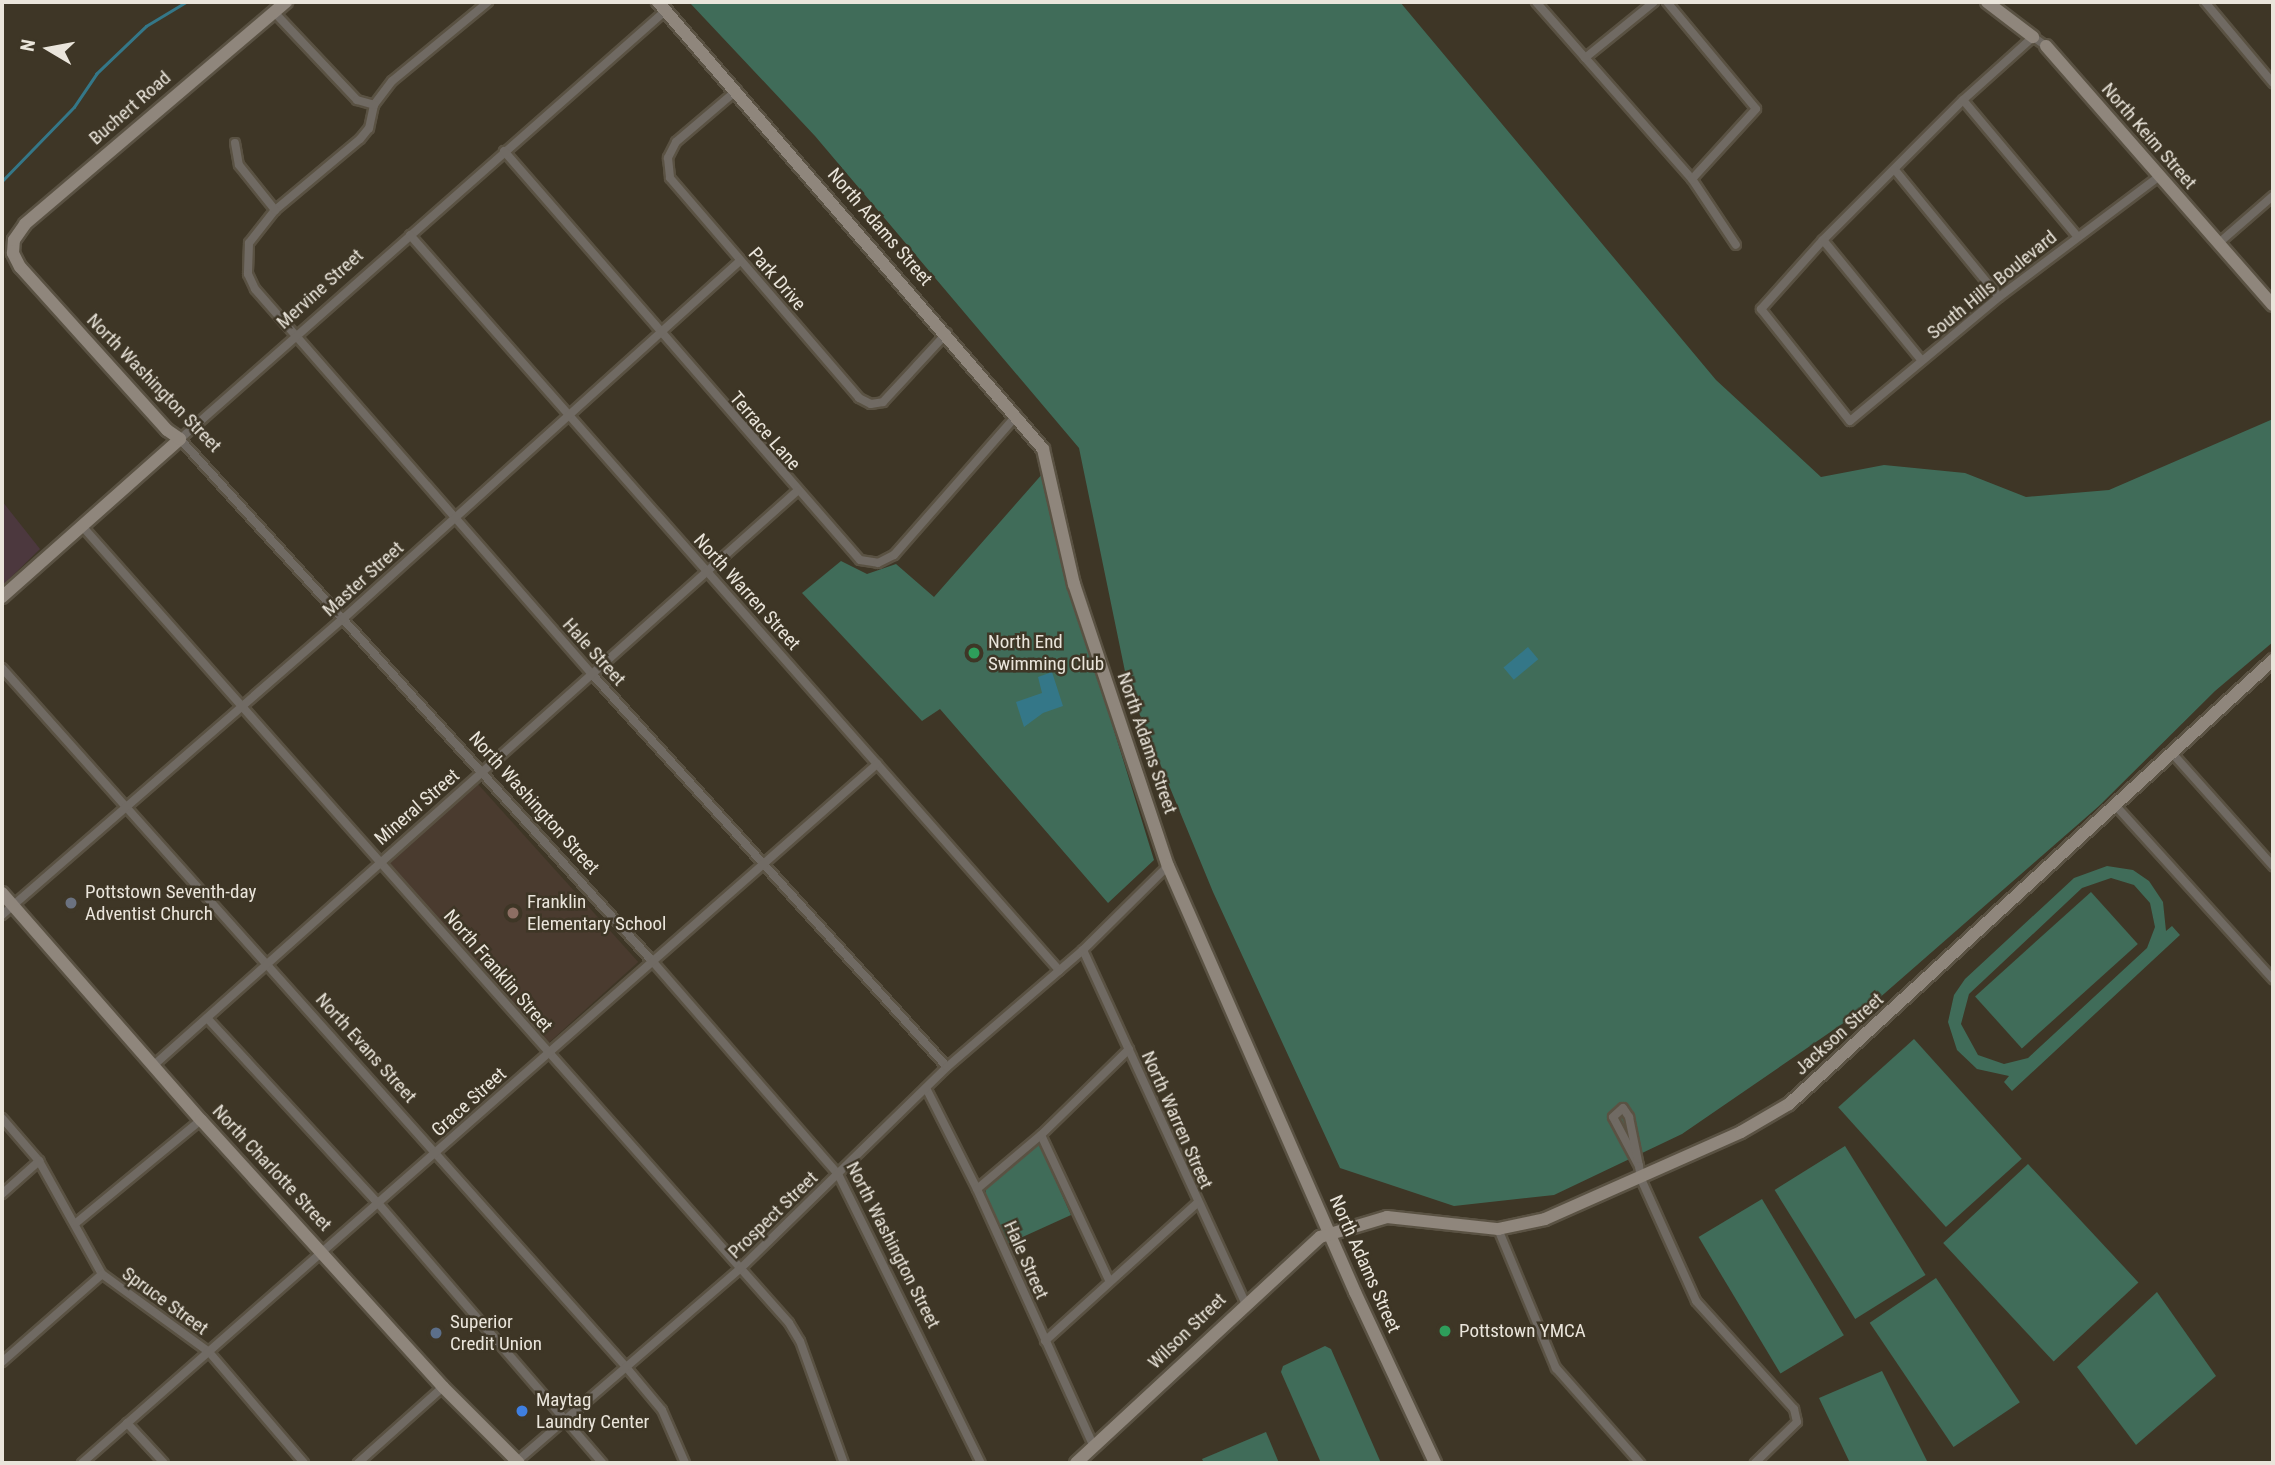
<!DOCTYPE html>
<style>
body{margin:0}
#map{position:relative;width:2275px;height:1465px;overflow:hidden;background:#3e3626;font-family:"Roboto Condensed",sans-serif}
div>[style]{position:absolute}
.commercial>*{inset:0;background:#4c383e}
.education>*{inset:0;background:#4a3b2f;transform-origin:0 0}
.green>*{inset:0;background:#406c59;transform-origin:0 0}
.water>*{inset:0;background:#347788;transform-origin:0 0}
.stream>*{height:2.5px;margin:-1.25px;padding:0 1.25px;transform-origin:1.25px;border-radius:1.25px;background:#347788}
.roads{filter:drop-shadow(2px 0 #5a5243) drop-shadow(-2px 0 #5a5243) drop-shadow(0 2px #5a5243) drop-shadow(0 -2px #5a5243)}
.street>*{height:8px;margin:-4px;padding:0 4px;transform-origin:4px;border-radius:4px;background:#706a63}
.secondary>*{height:12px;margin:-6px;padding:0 6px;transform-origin:6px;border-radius:6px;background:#8f867c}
.dots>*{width:19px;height:19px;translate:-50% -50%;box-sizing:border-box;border:4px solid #3e3626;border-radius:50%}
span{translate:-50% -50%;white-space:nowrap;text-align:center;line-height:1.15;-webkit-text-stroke:5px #3e3626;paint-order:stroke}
.street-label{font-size:19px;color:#eae5db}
.poi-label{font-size:19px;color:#eae5db}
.left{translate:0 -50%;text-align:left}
.frame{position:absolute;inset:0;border:4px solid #eae5db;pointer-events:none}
.north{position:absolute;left:14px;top:14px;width:70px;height:70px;-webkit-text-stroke:5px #3e3626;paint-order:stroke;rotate:280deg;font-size:19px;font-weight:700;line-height:28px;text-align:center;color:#eae5db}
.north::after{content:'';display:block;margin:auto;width:24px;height:32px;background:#eae5db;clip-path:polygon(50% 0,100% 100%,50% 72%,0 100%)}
</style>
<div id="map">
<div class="commercial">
<i style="clip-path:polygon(2px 501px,40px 549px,2px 586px)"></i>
</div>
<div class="education">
<i style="left:477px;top:783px;width:241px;height:120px;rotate:48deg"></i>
</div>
<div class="green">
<i style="clip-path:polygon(1400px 2px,1716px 380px,1821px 477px,1884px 465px,1965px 473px,2026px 497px,2109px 490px,2273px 419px,2273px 642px,2215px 691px,2099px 806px,1877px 1000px,1682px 1134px,1554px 1195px,1454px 1206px,1340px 1168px,1213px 892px,1128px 686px,1079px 448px,815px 136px,690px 3px)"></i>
<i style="clip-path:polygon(1044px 472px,1057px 545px,1154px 860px,1108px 903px,940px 709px,922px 721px,802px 593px,841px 561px,867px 574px,896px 564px,934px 597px)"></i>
<i style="clip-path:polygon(evenodd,2107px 866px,2133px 870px,2149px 881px,2163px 902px,2166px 931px,2172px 926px,2180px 935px,2012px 1091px,2004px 1082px,2009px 1076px,1977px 1069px,1957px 1050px,1948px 1022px,1954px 995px,1965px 979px,2074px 878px,2107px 866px,2111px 878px,2134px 885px,2150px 903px,2155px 927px,2147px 948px,2028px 1058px,2004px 1064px,1978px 1055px,1961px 1024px,1969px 994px,2082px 888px,2111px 878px)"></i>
<i style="left:2091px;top:892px;width:70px;height:156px;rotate:48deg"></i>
<i style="left:1914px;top:1039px;width:161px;height:102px;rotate:48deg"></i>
<i style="clip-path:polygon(1039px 1143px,1071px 1215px,1005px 1245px,985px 1197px,986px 1188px)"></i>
<i style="left:1845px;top:1146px;width:152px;height:83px;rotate:58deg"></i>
<i style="left:2028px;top:1164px;width:162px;height:116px;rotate:47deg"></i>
<i style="left:1762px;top:1199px;width:159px;height:74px;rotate:59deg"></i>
<i style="left:1936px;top:1278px;width:150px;height:80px;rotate:56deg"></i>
<i style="clip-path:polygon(2157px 1292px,2216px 1376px,2136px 1445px,2077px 1367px)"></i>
<i style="clip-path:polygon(1325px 1346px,1331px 1349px,1381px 1463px,1321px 1463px,1281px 1372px,1283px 1366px)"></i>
<i style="clip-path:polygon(1882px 1371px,1928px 1463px,1850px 1463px,1819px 1398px)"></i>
<i style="clip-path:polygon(1266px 1432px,1279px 1463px,1204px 1463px,1202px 1459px)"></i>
</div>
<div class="water">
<i style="left:1528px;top:647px;width:16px;height:32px;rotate:50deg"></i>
<i style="clip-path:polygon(1052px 672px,1063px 706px,1043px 713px,1024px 727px,1016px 702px,1042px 693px,1038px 677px)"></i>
</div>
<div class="stream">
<i style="left:2px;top:181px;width:103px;rotate:-45.8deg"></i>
<i style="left:74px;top:107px;width:40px;rotate:-56deg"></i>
<i style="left:96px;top:74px;width:69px;rotate:-43.8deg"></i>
<i style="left:146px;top:26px;width:47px;rotate:-31deg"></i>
</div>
<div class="roads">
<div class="street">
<i style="left:488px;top:2px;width:124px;rotate:140.5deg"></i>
<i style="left:392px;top:81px;width:30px;rotate:127deg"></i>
<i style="left:374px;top:105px;width:24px;rotate:102deg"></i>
<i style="left:369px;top:128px;width:14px;rotate:129deg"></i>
<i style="left:360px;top:139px;width:111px;rotate:140.1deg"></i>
<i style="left:275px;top:210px;width:42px;rotate:128.2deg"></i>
<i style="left:249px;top:243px;width:31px;rotate:92deg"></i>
<i style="left:248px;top:274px;width:17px;rotate:65deg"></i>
<i style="left:255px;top:289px;width:510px;rotate:48.81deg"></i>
<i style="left:591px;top:673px;width:531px;rotate:47.9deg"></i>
<i style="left:1536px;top:2px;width:236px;rotate:48.6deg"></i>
<i style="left:1692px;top:179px;width:79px;rotate:56.3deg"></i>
<i style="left:1667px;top:2px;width:139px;rotate:50.2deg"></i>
<i style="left:1756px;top:109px;width:95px;rotate:132.4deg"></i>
<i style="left:2205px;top:2px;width:106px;rotate:50deg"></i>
<i style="left:274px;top:12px;width:121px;rotate:46.7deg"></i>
<i style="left:357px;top:100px;width:18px;rotate:16deg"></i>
<i style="left:664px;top:12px;width:645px;rotate:138.58deg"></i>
<i style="left:180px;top:439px;width:705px;rotate:47.87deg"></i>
<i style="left:653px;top:962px;width:281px;rotate:48.9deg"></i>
<i style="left:838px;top:1174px;width:322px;rotate:63.7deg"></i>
<i style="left:2046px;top:46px;width:16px;rotate:-145deg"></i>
<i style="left:2033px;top:37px;width:94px;rotate:138deg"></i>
<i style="left:1963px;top:100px;width:198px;rotate:135deg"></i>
<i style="left:1823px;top:240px;width:93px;rotate:131.9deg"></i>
<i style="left:1761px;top:309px;width:143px;rotate:51.5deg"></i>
<i style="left:1850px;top:421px;width:194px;rotate:-39.8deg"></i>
<i style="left:1999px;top:297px;width:198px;rotate:-37deg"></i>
<i style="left:1585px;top:58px;width:89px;rotate:-39.1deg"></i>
<i style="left:737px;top:90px;width:80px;rotate:139.6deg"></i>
<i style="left:676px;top:142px;width:18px;rotate:117deg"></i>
<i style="left:668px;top:158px;width:20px;rotate:84deg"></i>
<i style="left:670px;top:178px;width:290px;rotate:49.3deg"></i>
<i style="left:859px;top:398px;width:13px;rotate:27deg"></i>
<i style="left:871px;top:404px;width:12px;rotate:-9deg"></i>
<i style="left:883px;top:402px;width:94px;rotate:-47.2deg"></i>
<i style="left:1963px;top:100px;width:177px;rotate:50deg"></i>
<i style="left:235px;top:143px;width:22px;rotate:80deg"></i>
<i style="left:239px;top:165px;width:58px;rotate:51.3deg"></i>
<i style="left:504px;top:151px;width:542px;rotate:48.96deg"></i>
<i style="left:860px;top:560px;width:18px;rotate:9deg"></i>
<i style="left:878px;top:563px;width:18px;rotate:-27deg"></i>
<i style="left:894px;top:555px;width:186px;rotate:-48.7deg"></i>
<i style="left:1895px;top:170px;width:164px;rotate:50.7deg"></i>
<i style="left:410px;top:235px;width:981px;rotate:48.56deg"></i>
<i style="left:1823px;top:240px;width:156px;rotate:50.7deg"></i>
<i style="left:2220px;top:242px;width:70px;rotate:-41deg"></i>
<i style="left:82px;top:526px;width:1065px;rotate:48.42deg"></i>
<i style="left:789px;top:1323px;width:21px;rotate:59deg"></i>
<i style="left:800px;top:1341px;width:130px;rotate:70.2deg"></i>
<i style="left:2px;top:668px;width:937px;rotate:48.24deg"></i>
<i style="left:626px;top:1367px;width:56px;rotate:50.1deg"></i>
<i style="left:662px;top:1410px;width:58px;rotate:66.5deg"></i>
<i style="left:2172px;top:753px;width:152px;rotate:48.2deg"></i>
<i style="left:2116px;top:806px;width:234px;rotate:47.8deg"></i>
<i style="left:2px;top:915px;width:453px;rotate:-41deg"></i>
<i style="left:344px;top:618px;width:533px;rotate:-42.04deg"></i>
<i style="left:1083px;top:950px;width:387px;rotate:65.3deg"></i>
<i style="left:207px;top:1018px;width:251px;rotate:47.3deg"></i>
<i style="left:377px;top:1202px;width:345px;rotate:49.2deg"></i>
<i style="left:154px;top:1065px;width:862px;rotate:-41.75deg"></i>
<i style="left:926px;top:1088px;width:113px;rotate:63.2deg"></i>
<i style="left:977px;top:1189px;width:283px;rotate:65.6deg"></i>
<i style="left:2px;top:1118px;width:57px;rotate:49.3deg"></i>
<i style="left:39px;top:1161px;width:129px;rotate:60.9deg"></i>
<i style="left:102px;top:1274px;width:132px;rotate:36.1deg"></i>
<i style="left:209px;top:1352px;width:146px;rotate:49.4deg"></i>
<i style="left:1041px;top:1135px;width:160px;rotate:64.9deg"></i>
<i style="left:1639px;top:1166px;width:55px;rotate:-118deg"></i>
<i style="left:1613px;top:1117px;width:13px;rotate:-42deg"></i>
<i style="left:1623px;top:1108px;width:11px;rotate:56deg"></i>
<i style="left:1629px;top:1117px;width:50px;rotate:78.5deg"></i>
<i style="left:1639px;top:1166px;width:13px;rotate:81deg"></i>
<i style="left:1641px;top:1179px;width:134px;rotate:65.7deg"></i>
<i style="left:1696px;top:1301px;width:146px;rotate:47.8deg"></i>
<i style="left:1794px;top:1409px;width:13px;rotate:77deg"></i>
<i style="left:1797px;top:1422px;width:59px;rotate:135.7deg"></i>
<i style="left:977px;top:1189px;width:84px;rotate:-40.2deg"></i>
<i style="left:1041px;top:1135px;width:123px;rotate:-44.3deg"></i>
<i style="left:2px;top:1194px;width:50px;rotate:-41.7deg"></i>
<i style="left:76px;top:1223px;width:162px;rotate:-39.5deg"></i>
<i style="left:1498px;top:1229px;width:151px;rotate:67.4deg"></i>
<i style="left:1556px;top:1368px;width:127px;rotate:48.5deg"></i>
<i style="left:1045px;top:1341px;width:204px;rotate:-42.2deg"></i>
<i style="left:2px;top:1362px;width:133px;rotate:-41.3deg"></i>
<i style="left:127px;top:1423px;width:54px;rotate:47.2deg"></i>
<i style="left:82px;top:1463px;width:1059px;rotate:-41.32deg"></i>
<i style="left:358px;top:1463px;width:114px;rotate:-41.8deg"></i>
<i style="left:515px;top:1463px;width:298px;rotate:-40.8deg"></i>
<i style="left:741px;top:1268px;width:288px;rotate:-44.3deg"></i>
<i style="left:947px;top:1067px;width:179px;rotate:-40.7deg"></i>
<i style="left:1083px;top:950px;width:120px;rotate:-44.7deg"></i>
</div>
<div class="secondary">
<i style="left:658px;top:2px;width:590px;rotate:49.26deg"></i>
<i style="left:1043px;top:449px;width:139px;rotate:77.1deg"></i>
<i style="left:1074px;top:584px;width:297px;rotate:71.6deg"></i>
<i style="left:1168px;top:866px;width:465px;rotate:66.3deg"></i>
<i style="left:1355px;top:1292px;width:189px;rotate:64.9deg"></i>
<i style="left:1987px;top:2px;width:58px;rotate:37.3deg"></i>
<i style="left:2046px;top:46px;width:344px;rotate:48.8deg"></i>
<i style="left:2px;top:597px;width:238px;rotate:-41.6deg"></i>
<i style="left:180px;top:439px;width:16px;rotate:-145deg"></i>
<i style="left:167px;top:430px;width:219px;rotate:-132deg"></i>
<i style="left:20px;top:267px;width:16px;rotate:-117deg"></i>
<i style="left:13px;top:253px;width:13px;rotate:-86deg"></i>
<i style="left:14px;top:240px;width:19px;rotate:-55deg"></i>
<i style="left:25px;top:224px;width:343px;rotate:-40.4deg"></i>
<i style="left:2px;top:893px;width:302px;rotate:48.8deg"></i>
<i style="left:201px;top:1120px;width:360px;rotate:47.8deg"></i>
<i style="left:443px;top:1387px;width:107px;rotate:45deg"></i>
<i style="left:1076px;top:1463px;width:333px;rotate:-42.8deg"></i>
<i style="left:1320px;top:1237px;width:70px;rotate:-16.6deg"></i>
<i style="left:1387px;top:1217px;width:112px;rotate:6.2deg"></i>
<i style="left:1498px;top:1229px;width:48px;rotate:-12deg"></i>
<i style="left:1545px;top:1219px;width:214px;rotate:-23.9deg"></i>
<i style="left:1741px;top:1132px;width:56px;rotate:-30.3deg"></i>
<i style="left:1789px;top:1104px;width:657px;rotate:-42.53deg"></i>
</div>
</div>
<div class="dots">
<i style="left:974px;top:653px;background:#2e9e5b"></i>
<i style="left:71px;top:903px;background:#6b7280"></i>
<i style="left:513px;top:913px;background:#8d6e63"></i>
<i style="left:1445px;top:1331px;background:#2e9e5b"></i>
<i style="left:436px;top:1333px;background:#5c6f8a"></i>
<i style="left:522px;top:1411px;background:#3f7fe0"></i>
</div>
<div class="street-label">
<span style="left:130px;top:108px;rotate:-41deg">Buchert Road</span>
<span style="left:2149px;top:136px;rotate:49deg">North Keim Street</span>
<span style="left:880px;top:227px;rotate:49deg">North Adams Street</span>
<span style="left:777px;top:279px;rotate:49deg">Park Drive</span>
<span style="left:1992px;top:285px;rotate:-39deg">South Hills Boulevard</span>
<span style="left:320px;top:289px;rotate:-42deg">Mervine Street</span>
<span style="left:154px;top:383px;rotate:46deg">North Washington Street</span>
<span style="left:765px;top:431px;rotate:49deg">Terrace Lane</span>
<span style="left:363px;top:579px;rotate:-42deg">Master Street</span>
<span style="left:747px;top:592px;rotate:48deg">North Warren Street</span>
<span style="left:594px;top:652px;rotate:48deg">Hale Street</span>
<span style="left:1147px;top:743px;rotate:71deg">North Adams Street</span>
<span style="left:534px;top:803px;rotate:48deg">North Washington Street</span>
<span style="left:417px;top:807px;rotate:-41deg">Mineral Street</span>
<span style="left:498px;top:971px;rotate:49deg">North Franklin Street</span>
<span style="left:1839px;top:1034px;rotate:-42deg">Jackson Street</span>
<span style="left:366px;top:1048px;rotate:48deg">North Evans Street</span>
<span style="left:469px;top:1102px;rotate:-42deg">Grace Street</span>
<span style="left:1177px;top:1120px;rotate:66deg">North Warren Street</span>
<span style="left:272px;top:1168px;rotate:47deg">North Charlotte Street</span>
<span style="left:773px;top:1215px;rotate:-44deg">Prospect Street</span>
<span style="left:893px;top:1245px;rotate:63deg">North Washington Street</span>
<span style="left:1026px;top:1260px;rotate:66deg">Hale Street</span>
<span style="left:1365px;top:1264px;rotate:66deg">North Adams Street</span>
<span style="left:165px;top:1301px;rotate:36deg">Spruce Street</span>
<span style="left:1187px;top:1331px;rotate:-44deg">Wilson Street</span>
</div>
<div class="poi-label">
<span class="left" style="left:988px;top:653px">North End<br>Swimming Club</span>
<span class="left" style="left:85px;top:903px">Pottstown Seventh-day<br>Adventist Church</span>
<span class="left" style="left:527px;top:913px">Franklin<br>Elementary School</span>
<span class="left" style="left:450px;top:1333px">Superior<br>Credit Union</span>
<span class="left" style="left:1459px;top:1331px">Pottstown YMCA</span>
<span class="left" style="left:536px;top:1411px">Maytag<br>Laundry Center</span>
</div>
<div class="frame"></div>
<div class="north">N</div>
</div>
